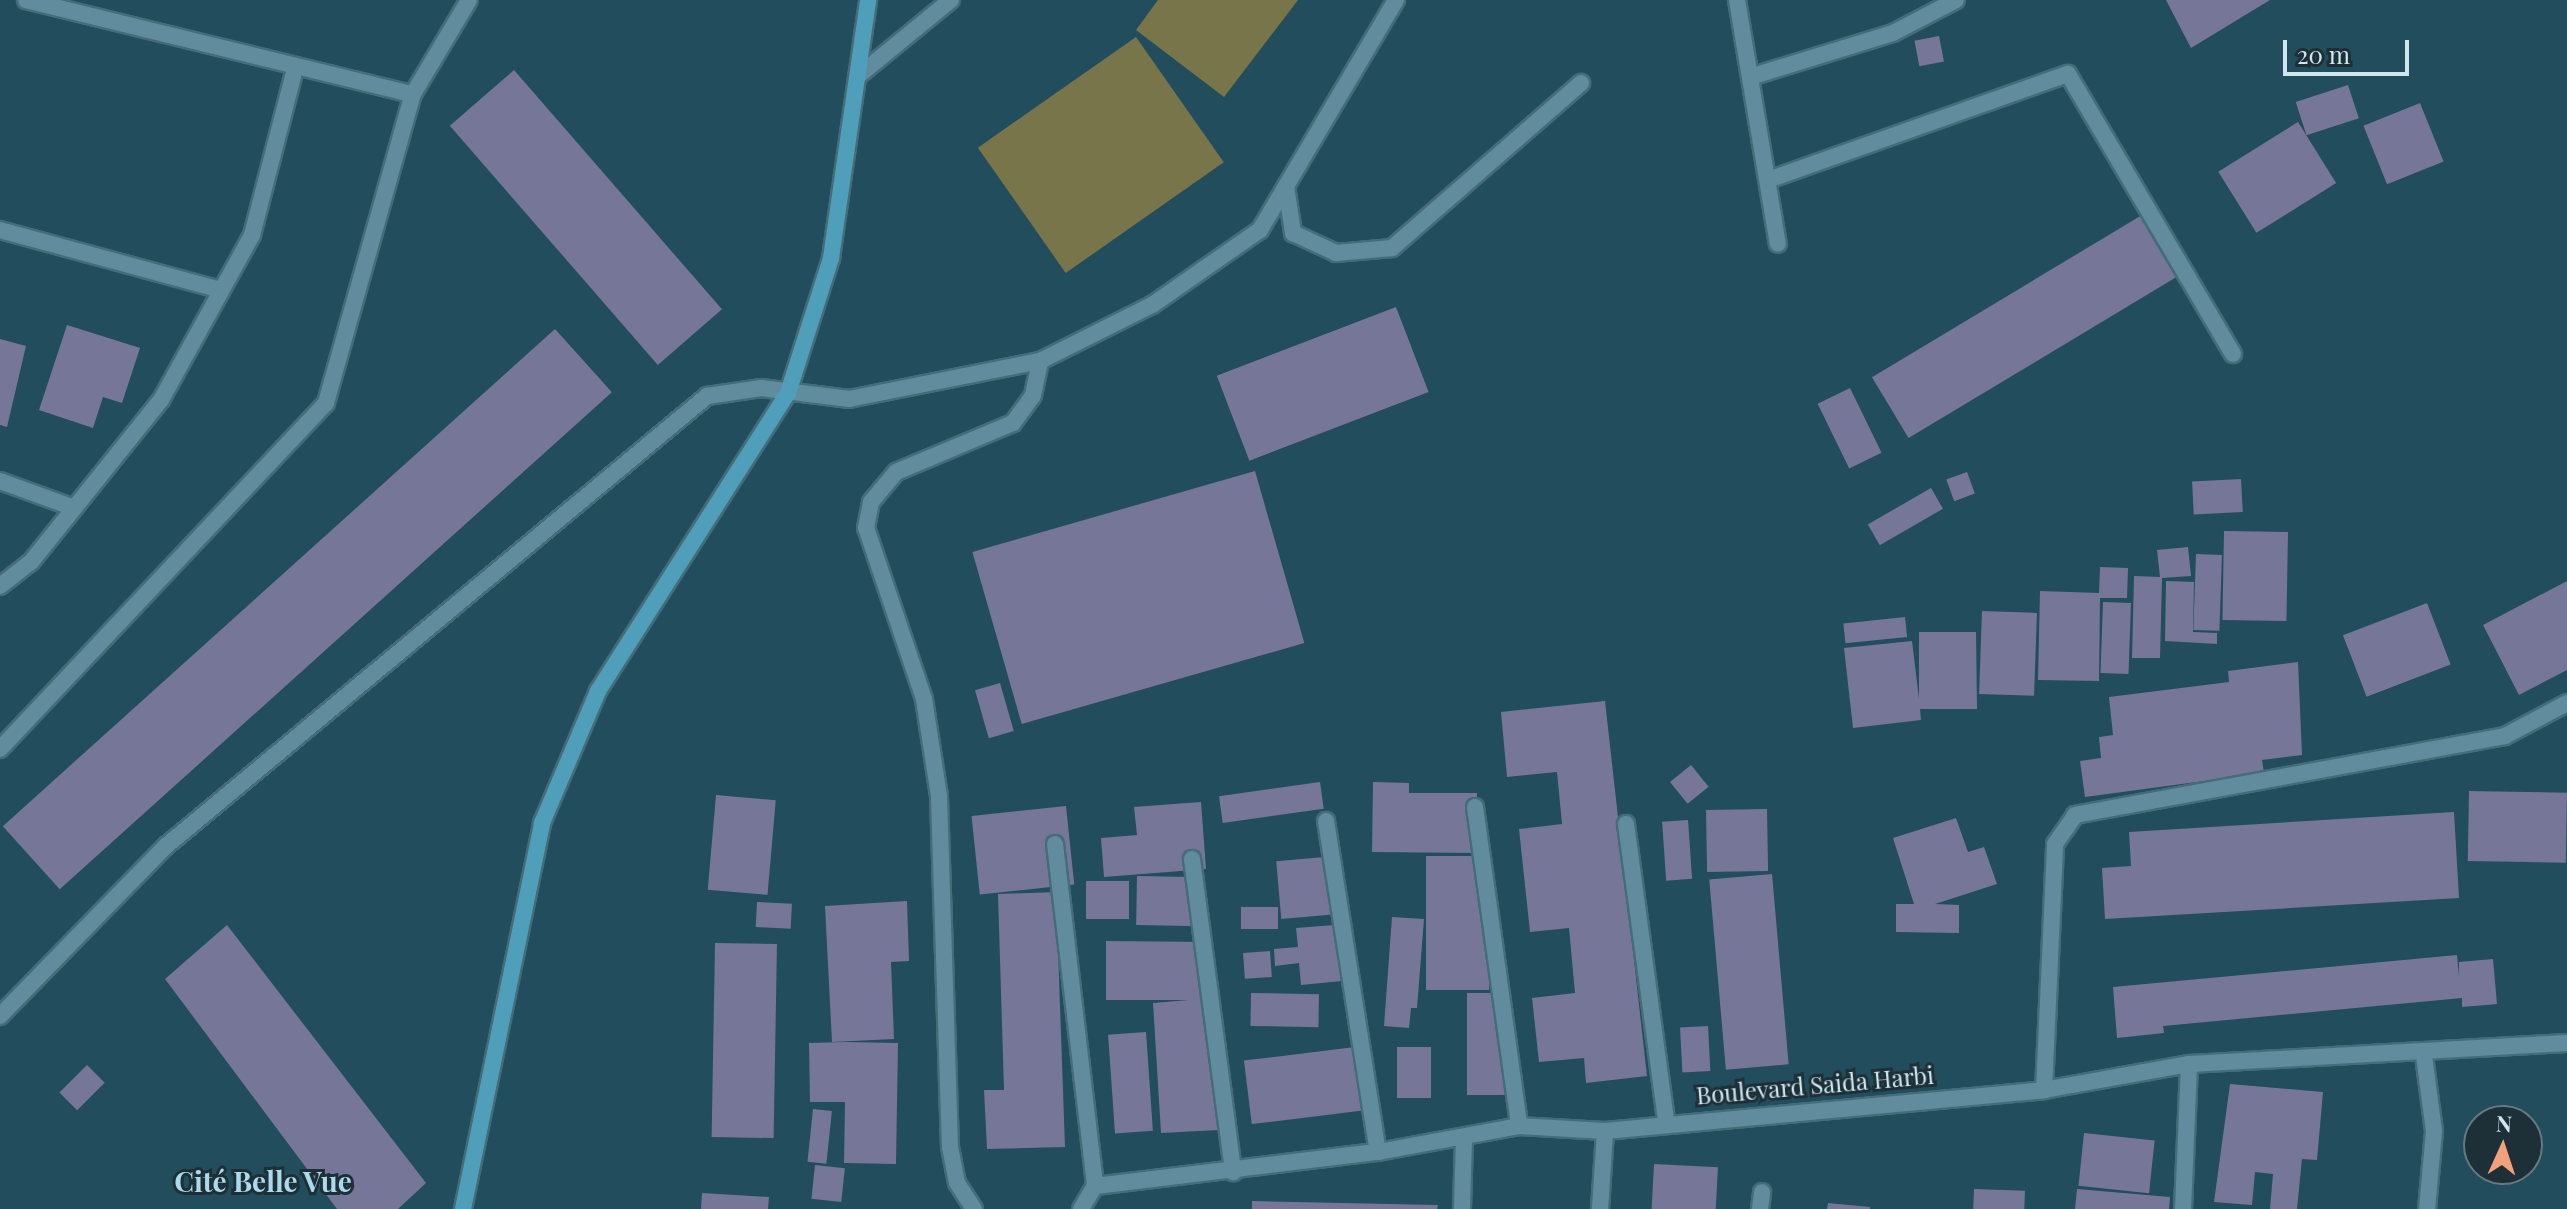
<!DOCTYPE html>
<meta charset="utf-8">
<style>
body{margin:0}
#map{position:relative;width:2567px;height:1209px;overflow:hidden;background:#224d5d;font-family:"Playfair Display",serif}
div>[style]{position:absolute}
.green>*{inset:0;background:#78754a;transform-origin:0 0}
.building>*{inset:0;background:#767699;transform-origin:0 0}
.roads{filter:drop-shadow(2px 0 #446c79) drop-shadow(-2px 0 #446c79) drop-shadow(0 2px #446c79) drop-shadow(0 -2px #446c79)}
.service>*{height:16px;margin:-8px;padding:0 8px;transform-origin:8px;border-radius:8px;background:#618c9e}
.minor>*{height:16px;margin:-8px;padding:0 8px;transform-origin:8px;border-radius:8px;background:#618c9e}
.tertiary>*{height:16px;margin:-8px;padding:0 8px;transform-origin:8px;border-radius:8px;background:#618c9e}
.secondary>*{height:16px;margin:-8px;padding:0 8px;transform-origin:8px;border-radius:8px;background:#509fba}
span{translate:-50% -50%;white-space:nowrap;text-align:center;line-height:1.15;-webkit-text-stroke:6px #1e3037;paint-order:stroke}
.street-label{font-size:24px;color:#cfe6ef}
.quarter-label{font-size:28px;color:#acd9ec;font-weight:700}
.north{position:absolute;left:2463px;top:1105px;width:80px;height:80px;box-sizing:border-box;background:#1e3037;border:2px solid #657981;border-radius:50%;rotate:3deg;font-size:22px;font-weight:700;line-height:32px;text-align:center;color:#cfe6ef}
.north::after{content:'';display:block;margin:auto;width:28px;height:36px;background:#f1a17c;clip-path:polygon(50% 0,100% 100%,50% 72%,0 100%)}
.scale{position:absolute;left:2283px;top:40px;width:126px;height:36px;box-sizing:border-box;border:4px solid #cfe6ef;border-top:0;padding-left:10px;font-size:24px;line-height:28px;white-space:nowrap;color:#cfe6ef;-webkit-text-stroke:6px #1e3037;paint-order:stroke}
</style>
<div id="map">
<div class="green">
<i style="clip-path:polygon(1158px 0,1298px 0,1224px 97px,1136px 30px)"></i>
<i style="left:1136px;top:37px;width:153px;height:193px;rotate:55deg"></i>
</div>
<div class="building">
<i style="clip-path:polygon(2166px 0,2270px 0,2191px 48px)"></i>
<i style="left:1939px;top:36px;width:26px;height:25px;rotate:79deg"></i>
<i style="left:514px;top:70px;width:317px;height:85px;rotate:49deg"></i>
<i style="left:2348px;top:85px;width:35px;height:55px;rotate:72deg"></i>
<i style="left:2420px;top:103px;width:63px;height:61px;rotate:68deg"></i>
<i style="left:2298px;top:122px;width:72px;height:94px;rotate:58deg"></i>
<i style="left:2142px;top:215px;width:71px;height:315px;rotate:59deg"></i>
<i style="left:1396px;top:307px;width:91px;height:192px;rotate:69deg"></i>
<i style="clip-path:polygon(67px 325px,140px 348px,122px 403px,103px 397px,93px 428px,39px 410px)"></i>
<i style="left:555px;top:329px;width:85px;height:743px;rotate:48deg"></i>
<i style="clip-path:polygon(0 339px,26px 346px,7px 427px,0 425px)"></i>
<i style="left:1850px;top:388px;width:72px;height:36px;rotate:64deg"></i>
<i style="left:1255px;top:471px;width:179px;height:294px;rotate:74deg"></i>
<i style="left:1967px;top:472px;width:23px;height:22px;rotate:70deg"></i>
<i style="left:2241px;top:479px;width:33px;height:49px;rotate:87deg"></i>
<i style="left:1931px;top:488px;width:24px;height:73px;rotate:60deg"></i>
<i style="left:2224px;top:531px;width:64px;height:89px;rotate:1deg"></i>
<i style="clip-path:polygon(2188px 547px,2191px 576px,2162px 578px,2160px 658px,2132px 658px,2134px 576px,2160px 577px,2157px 550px)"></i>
<i style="left:2196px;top:554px;width:26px;height:76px;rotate:2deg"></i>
<i style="clip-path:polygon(2100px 567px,2128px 568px,2127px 598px,2100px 598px,2099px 681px,2038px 680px,2040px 591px,2099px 593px)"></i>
<i style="clip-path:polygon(2166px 581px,2194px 582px,2193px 632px,2217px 633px,2217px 644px,2165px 641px)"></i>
<i style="clip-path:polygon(2567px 581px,2567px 670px,2519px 695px,2483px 625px)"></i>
<i style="left:2103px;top:602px;width:28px;height:71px;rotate:2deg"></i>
<i style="left:2427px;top:603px;width:66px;height:90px;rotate:69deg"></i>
<i style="left:1982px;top:611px;width:55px;height:83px;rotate:2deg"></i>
<i style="left:1905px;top:617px;width:20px;height:62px;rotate:84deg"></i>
<i style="clip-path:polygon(1919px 632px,1976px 632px,1977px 709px,1920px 709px,1921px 720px,1853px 728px,1844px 648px,1912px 641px,1919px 699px)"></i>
<i style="clip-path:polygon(2298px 662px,2302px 755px,2262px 760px,2264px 773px,2085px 797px,2080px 761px,2101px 758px,2099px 737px,2113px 735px,2109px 697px,2229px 682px,2228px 671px)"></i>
<i style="left:1000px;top:683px;width:50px;height:26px;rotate:74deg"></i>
<i style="clip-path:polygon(1605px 701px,1647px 1076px,1586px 1083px,1584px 1058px,1539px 1062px,1532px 998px,1575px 993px,1569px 928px,1530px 932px,1519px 829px,1562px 824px,1557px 772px,1507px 777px,1501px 712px)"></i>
<i style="left:1691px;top:765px;width:28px;height:27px;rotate:51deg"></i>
<i style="left:1320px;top:782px;width:27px;height:102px;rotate:82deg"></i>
<i style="clip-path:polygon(1373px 782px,1409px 783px,1409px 793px,1477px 793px,1476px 853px,1372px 852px)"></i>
<i style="left:2469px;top:791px;width:98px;height:70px;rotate:1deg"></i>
<i style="left:716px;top:795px;width:60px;height:95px;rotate:5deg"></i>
<i style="clip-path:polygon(1201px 802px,1206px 869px,1104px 877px,1101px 838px,1137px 835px,1134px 807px)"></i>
<i style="left:1066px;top:806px;width:79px;height:95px;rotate:84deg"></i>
<i style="left:1767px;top:809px;width:62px;height:61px;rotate:89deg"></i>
<i style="clip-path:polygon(2454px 812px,2459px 898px,2105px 919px,2102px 868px,2131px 866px,2129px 832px)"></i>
<i style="clip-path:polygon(1956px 818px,1968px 852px,1984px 847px,1997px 884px,1935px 904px,1959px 905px,1959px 933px,1896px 932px,1896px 904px,1914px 904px,1893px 838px)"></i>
<i style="left:1688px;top:820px;width:59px;height:26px;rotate:86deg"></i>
<i style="left:1336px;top:856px;width:58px;height:60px;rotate:85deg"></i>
<i style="left:1426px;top:856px;width:63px;height:134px"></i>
<i style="left:1772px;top:874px;width:191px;height:63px;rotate:85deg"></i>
<i style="left:1137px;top:876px;width:65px;height:49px;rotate:1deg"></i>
<i style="left:1129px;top:881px;width:38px;height:43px;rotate:90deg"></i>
<i style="clip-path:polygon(1056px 892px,1065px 1147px,987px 1149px,984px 1090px,1004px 1090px,998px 894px)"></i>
<i style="clip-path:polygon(907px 901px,909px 961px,891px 962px,894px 1039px,832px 1042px,825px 906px)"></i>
<i style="left:757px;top:902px;width:35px;height:25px;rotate:3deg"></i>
<i style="left:1278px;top:907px;width:22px;height:37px;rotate:90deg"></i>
<i style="clip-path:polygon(1392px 917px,1424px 919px,1417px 1008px,1411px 1008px,1409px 1028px,1384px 1026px)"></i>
<i style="clip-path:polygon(1347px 924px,1352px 980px,1301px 985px,1299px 963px,1275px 966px,1274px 949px,1298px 947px,1296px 928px)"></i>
<i style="clip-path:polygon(227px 925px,426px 1183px,398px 1209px,337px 1209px,165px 979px)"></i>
<i style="clip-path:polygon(1106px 941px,1208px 942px,1219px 1130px,1161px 1133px,1153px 1003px,1189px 1000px,1106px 1000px)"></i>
<i style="left:715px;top:943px;width:62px;height:194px;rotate:1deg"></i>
<i style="left:1270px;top:951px;width:26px;height:27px;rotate:86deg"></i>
<i style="clip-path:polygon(2457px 955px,2459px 977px,2459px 962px,2493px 959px,2497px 1004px,2462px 1007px,2462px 998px,2163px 1026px,2164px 1033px,2117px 1038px,2113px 987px)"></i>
<i style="left:1251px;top:993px;width:68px;height:33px;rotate:1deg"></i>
<i style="left:1467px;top:993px;width:43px;height:102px"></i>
<i style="left:1708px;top:1026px;width:45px;height:28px;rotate:87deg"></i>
<i style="left:1146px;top:1032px;width:99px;height:38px;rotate:86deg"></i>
<i style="clip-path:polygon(845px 1042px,898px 1043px,896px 1164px,844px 1163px,845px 1102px,810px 1102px,809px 1043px)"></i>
<i style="left:1371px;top:1045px;width:64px;height:128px;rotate:83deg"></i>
<i style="left:1397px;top:1047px;width:34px;height:51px"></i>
<i style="left:87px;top:1065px;width:25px;height:39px;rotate:45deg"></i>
<i style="clip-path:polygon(2230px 1084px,2323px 1092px,2317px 1160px,2302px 1159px,2297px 1209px,2270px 1209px,2273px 1174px,2255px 1172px,2252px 1205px,2214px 1202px)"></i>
<i style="left:813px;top:1109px;width:19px;height:53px;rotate:6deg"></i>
<i style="left:2084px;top:1133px;width:71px;height:53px;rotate:6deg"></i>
<i style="left:1654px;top:1164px;width:64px;height:45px;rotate:3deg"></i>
<i style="left:815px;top:1165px;width:30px;height:34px;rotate:6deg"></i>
<i style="left:1974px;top:1189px;width:51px;height:20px;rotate:2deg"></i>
<i style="clip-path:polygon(2077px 1189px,2170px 1197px,2169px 1209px,2075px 1209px)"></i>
<i style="clip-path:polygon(702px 1193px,769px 1197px,768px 1209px,701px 1209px)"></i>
<i style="clip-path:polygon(1252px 1201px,1438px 1205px,1437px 1209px,1252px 1209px)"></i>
<i style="clip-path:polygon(1828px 1203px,1870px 1207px,1870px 1209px,1827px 1209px)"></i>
</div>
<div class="roads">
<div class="service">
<i style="left:1760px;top:1209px;width:17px;rotate:-83deg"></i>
</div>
<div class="minor">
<i style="left:26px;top:0;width:398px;rotate:13.7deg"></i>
<i style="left:1737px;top:0;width:247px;rotate:80.5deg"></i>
<i style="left:858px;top:76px;width:120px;rotate:-39.3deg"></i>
<i style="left:1750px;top:77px;width:150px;rotate:-17.1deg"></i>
<i style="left:1893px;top:33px;width:71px;rotate:-27.6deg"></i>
<i style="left:1768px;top:180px;width:318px;rotate:-19.5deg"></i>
<i style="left:2068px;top:74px;width:325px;rotate:59.5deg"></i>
<i style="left:1286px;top:186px;width:48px;rotate:81.5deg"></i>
<i style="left:1293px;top:233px;width:47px;rotate:24.9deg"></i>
<i style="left:1336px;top:253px;width:56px;rotate:-5.1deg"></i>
<i style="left:1392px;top:248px;width:251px;rotate:-41.1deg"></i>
<i style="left:0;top:230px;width:229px;rotate:15.2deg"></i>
<i style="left:0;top:481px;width:79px;rotate:20deg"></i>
<i style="left:0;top:586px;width:39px;rotate:-38deg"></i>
<i style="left:31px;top:562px;width:208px;rotate:-51.3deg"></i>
<i style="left:161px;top:400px;width:188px;rotate:-61.1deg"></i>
<i style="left:252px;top:235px;width:171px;rotate:-75.5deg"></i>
<i style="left:0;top:749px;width:475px;rotate:-46.7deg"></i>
<i style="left:326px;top:403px;width:321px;rotate:-74.3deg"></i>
<i style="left:413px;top:94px;width:109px;rotate:-59.2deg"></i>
<i style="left:1475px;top:807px;width:322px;rotate:82.1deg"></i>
<i style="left:1326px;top:821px;width:335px;rotate:81.1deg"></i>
<i style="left:1626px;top:824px;width:300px;rotate:82.3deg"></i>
<i style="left:1055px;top:844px;width:344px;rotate:83.3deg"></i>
<i style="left:1192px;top:859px;width:316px;rotate:82.5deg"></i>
<i style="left:0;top:1016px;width:238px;rotate:-45.7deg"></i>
<i style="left:166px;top:846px;width:704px;rotate:-39.75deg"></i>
<i style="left:707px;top:396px;width:55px;rotate:-8.4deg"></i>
<i style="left:761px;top:388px;width:89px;rotate:7.1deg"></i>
<i style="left:849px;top:399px;width:195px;rotate:-11.3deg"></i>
<i style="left:1040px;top:361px;width:125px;rotate:-26.6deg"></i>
<i style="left:1152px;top:305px;width:131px;rotate:-34.8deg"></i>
<i style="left:1260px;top:230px;width:267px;rotate:-59.4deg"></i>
<i style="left:2424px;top:1056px;width:76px;rotate:82.4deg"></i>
<i style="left:2434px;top:1131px;width:78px;rotate:95.1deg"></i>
<i style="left:2044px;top:1090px;width:246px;rotate:-87.4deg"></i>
<i style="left:2055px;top:844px;width:35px;rotate:-55deg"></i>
<i style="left:2075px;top:815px;width:437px;rotate:-10.4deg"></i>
<i style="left:2505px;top:736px;width:70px;rotate:-28deg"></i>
<i style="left:974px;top:1209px;width:31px;rotate:-123deg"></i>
<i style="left:957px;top:1183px;width:37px;rotate:-101deg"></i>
<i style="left:950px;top:1147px;width:351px;rotate:-91.8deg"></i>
<i style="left:939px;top:796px;width:98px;rotate:-98.8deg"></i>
<i style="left:924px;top:699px;width:181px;rotate:-108.7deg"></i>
<i style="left:866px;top:528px;width:26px;rotate:-79deg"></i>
<i style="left:871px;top:502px;width:39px;rotate:-50deg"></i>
<i style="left:896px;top:472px;width:127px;rotate:-22.7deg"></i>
<i style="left:1013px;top:423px;width:34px;rotate:-54deg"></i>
<i style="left:1033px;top:395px;width:35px;rotate:-78deg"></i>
<i style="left:1462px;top:1209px;width:72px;rotate:-88.4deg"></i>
<i style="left:1600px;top:1209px;width:78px;rotate:-86.3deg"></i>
<i style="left:2183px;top:1209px;width:145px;rotate:-87.6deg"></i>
</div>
<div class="tertiary">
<i style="left:1081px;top:1209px;width:27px;rotate:-59deg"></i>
<i style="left:1095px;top:1186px;width:285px;rotate:-6.9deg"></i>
<i style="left:1378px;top:1152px;width:143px;rotate:-10.4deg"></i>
<i style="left:1519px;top:1126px;width:86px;rotate:3.3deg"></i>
<i style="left:1605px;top:1131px;width:441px;rotate:-5.3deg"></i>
<i style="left:2044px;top:1090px;width:147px;rotate:-10.2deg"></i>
<i style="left:2189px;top:1064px;width:379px;rotate:-3.2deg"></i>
</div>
<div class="secondary">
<i style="left:463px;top:1209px;width:394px;rotate:-78.4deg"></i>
<i style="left:542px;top:823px;width:143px;rotate:-67deg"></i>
<i style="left:598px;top:691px;width:353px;rotate:-57.5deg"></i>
<i style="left:788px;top:393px;width:142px;rotate:-72.3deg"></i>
<i style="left:831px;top:258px;width:261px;rotate:-81.8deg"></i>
</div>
</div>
<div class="street-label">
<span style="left:1815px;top:1085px;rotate:-5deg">Boulevard Saida Harbi</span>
</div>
<div class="quarter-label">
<span style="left:263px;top:1181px">Cité Belle Vue</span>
</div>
<div class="north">N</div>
<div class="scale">20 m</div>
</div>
